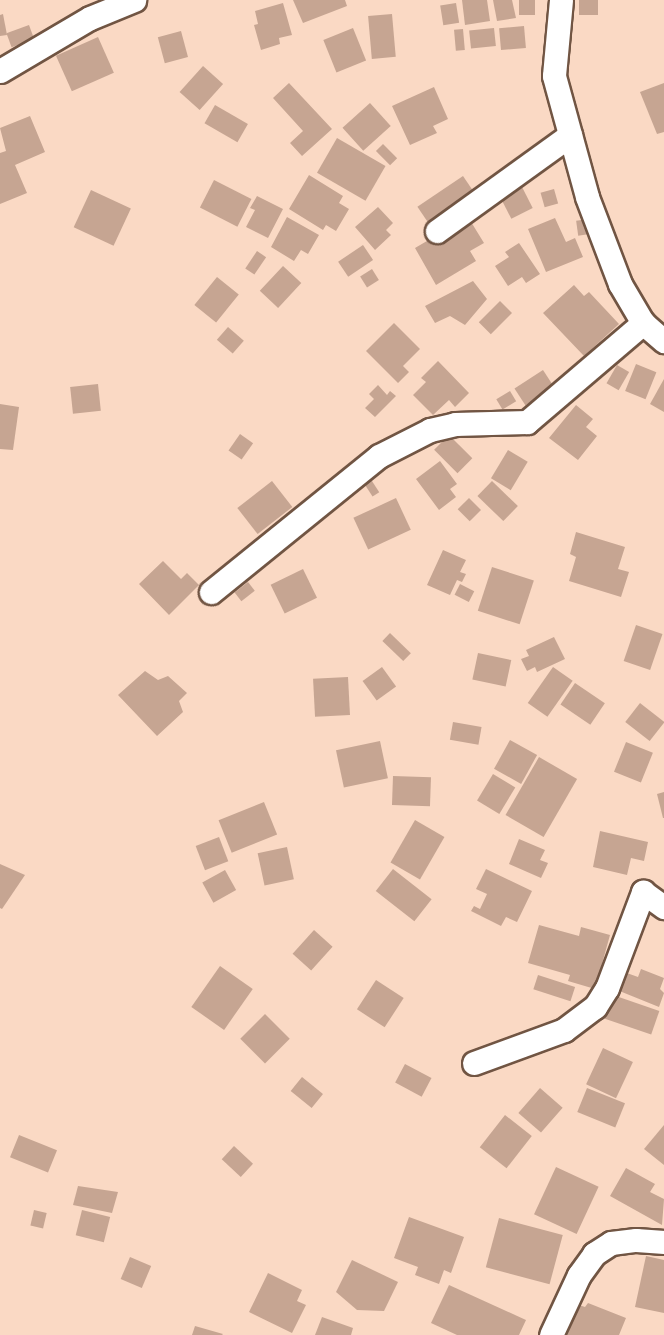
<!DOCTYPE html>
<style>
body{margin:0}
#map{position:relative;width:664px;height:1335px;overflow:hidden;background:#fad9c4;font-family:"Fira Sans Condensed",sans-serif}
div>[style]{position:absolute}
.building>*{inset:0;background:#c6a592;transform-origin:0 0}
.roads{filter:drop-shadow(2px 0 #715543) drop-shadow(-2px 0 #715543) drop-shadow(0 2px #715543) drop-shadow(0 -2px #715543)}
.minor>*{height:23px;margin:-11.5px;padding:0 11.5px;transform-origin:11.5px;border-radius:11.5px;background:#fff}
span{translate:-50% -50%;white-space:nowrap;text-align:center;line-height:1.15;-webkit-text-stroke:7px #fad9c4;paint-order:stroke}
</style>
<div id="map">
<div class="building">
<i style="clip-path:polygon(293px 0,345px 0,347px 6px,303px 23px)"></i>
<i style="clip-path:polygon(462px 0,487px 0,490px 21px,465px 25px)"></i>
<i style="clip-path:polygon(493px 0,512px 0,516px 18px,497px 21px)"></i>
<i style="left:519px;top:0;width:16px;height:15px"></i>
<i style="left:579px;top:0;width:19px;height:15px"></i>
<i style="clip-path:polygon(283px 3px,292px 35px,279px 38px,280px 44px,261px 50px,254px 25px,258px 24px,255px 11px)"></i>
<i style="left:456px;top:3px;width:20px;height:16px;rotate:81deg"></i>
<i style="clip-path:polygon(3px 14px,7px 35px,0 36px,0 15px)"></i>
<i style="left:392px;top:14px;width:43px;height:24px;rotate:85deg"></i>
<i style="left:29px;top:25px;width:15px;height:24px;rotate:70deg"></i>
<i style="left:524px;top:26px;width:22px;height:25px;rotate:85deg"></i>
<i style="left:353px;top:28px;width:35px;height:32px;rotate:68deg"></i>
<i style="left:494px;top:28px;width:18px;height:25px;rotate:84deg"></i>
<i style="left:463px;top:29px;width:21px;height:9px;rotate:85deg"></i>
<i style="left:181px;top:31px;width:27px;height:24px;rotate:75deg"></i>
<i style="left:98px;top:37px;width:39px;height:46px;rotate:66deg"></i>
<i style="left:203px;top:66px;width:27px;height:35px;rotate:42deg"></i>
<i style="clip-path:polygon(289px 83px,332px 129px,302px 156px,290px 143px,303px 131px,273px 98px)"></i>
<i style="clip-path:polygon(664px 83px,664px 132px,657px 134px,640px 92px)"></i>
<i style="clip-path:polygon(434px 87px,448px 119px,433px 126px,437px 133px,410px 145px,392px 106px)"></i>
<i style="left:370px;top:103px;width:31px;height:37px;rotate:48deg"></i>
<i style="left:215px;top:105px;width:38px;height:21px;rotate:30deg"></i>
<i style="clip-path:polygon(30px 116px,45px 152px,15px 165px,27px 193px,0 204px,0 153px,6px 151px,0 128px)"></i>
<i style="left:337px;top:138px;width:56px;height:40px;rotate:30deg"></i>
<i style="left:383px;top:144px;width:20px;height:10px;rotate:45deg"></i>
<i style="clip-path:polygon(309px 175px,343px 196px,339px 203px,349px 209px,336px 231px,326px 225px,323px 230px,289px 209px)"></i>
<i style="left:463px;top:176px;width:23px;height:55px;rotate:56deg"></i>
<i style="left:214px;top:180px;width:42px;height:31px;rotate:27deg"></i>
<i style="left:520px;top:183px;width:28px;height:24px;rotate:63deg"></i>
<i style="left:554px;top:189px;width:15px;height:14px;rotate:74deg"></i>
<i style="left:91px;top:190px;width:44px;height:41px;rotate:25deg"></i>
<i style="clip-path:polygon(257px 196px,283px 209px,268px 238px,246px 227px,255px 210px,250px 208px)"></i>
<i style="clip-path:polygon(378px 207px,393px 223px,386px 230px,391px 235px,375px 250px,355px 227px)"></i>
<i style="clip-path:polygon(287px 217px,319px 235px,308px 254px,301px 250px,294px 261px,271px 247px)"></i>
<i style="clip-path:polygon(468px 217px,484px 243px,470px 251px,476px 261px,436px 285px,415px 248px)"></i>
<i style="clip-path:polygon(555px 218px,566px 242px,575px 238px,583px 257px,546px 272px,528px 229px)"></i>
<i style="left:589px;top:219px;width:15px;height:13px;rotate:82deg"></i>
<i style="clip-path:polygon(519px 243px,540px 274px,526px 283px,522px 277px,508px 286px,495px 266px,509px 257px,505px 252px)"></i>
<i style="left:363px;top:245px;width:18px;height:30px;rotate:56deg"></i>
<i style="left:257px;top:251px;width:11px;height:21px;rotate:34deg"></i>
<i style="left:283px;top:266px;width:25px;height:34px;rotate:43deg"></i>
<i style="left:372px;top:269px;width:13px;height:14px;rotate:58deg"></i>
<i style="left:217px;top:277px;width:28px;height:36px;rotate:39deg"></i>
<i style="clip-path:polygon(473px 281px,487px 299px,465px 325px,450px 316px,435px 323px,425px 306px)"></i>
<i style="clip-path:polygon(574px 285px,584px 296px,589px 292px,619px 324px,584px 356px,543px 313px)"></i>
<i style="left:500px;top:301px;width:17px;height:30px;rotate:45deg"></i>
<i style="clip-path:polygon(394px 323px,420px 349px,403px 366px,409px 372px,398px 383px,366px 351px)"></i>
<i style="left:228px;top:327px;width:21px;height:17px;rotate:41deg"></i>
<i style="clip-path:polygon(438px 361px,469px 393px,455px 407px,449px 400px,433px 415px,413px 395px,426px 382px,421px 378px)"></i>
<i style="left:636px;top:364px;width:22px;height:29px;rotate:22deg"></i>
<i style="left:617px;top:365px;width:14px;height:21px;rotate:30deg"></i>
<i style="left:543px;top:370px;width:20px;height:34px;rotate:57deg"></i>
<i style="clip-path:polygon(664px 379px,664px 412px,650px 404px)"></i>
<i style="left:98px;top:384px;width:27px;height:28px;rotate:84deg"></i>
<i style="clip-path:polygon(378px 385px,387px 395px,390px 391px,396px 396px,375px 417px,365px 408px,374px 399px,369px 394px)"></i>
<i style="left:510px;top:391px;width:12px;height:16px;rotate:59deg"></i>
<i style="clip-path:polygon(0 404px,19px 407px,13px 450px,0 449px)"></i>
<i style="clip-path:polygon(576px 405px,593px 419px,586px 427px,597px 436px,578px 460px,549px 438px)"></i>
<i style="left:240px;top:434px;width:16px;height:20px;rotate:35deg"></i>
<i style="left:449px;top:435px;width:33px;height:21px;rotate:45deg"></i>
<i style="left:508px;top:450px;width:23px;height:33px;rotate:31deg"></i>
<i style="clip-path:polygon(440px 461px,457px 484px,450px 489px,456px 497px,439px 510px,416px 479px)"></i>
<i style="left:370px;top:478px;width:17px;height:8px;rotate:57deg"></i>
<i style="left:272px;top:481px;width:33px;height:44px;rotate:52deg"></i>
<i style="left:492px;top:481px;width:36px;height:21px;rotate:44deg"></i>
<i style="left:396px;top:498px;width:35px;height:47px;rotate:65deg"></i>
<i style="left:469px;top:498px;width:17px;height:16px;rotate:45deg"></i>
<i style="clip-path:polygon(576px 532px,625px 547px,618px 569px,629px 572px,621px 597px,569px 581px,576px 557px,570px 554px)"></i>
<i style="clip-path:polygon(443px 550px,466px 560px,460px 572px,466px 574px,462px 582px,457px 580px,450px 595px,427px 585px)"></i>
<i style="clip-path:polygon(163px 561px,181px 579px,187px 573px,199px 585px,169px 615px,139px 584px)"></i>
<i style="left:492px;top:567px;width:44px;height:46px;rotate:18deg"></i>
<i style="left:303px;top:569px;width:32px;height:36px;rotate:64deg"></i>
<i style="left:248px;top:582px;width:11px;height:17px;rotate:52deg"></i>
<i style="left:460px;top:584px;width:16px;height:12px;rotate:27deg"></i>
<i style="left:636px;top:625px;width:28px;height:38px;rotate:19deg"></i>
<i style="left:390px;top:633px;width:29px;height:11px;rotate:44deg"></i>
<i style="clip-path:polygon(554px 637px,565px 659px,537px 672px,535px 667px,527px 671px,521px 659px,529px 656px,526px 650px)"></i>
<i style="left:478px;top:653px;width:34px;height:27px;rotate:12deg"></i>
<i style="left:382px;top:667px;width:24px;height:24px;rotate:54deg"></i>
<i style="left:553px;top:667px;width:24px;height:44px;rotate:35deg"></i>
<i style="clip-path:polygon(145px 671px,158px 680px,168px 676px,187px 693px,179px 701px,183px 712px,157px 736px,118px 695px)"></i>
<i style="left:348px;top:677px;width:38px;height:35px;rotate:87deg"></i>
<i style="left:575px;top:683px;width:36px;height:26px;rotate:34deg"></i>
<i style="left:640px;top:703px;width:31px;height:24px;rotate:38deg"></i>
<i style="left:453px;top:722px;width:29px;height:18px;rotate:10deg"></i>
<i style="left:510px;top:740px;width:31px;height:33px;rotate:29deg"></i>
<i style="left:380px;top:741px;width:38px;height:45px;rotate:78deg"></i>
<i style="left:626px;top:742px;width:29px;height:32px;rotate:22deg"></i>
<i style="left:539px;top:757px;width:44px;height:67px;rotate:30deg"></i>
<i style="left:493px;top:774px;width:26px;height:31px;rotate:31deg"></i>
<i style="left:393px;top:776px;width:38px;height:29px;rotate:2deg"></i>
<i style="clip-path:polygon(664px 792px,664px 818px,663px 818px,657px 794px)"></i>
<i style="left:264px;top:802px;width:35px;height:49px;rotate:68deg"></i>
<i style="left:415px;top:820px;width:34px;height:49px;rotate:30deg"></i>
<i style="clip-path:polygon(600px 831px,648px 842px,644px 861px,631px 858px,627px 875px,593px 867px)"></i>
<i style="left:219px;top:837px;width:26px;height:25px;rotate:69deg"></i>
<i style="clip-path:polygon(519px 839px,545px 850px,540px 860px,548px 863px,541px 878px,509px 864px)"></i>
<i style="left:287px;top:847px;width:33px;height:30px;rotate:78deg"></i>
<i style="clip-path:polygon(0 864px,25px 875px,2px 909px,0 908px)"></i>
<i style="left:393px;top:869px;width:49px;height:28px;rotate:38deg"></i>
<i style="clip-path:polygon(486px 869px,532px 891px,517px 922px,506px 917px,501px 926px,471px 911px,474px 906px,480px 909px,487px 894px,476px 889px)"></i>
<i style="left:225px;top:870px;width:23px;height:26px;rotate:61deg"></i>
<i style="clip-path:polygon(539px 925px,579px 936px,581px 927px,610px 935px,595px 989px,568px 981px,570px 975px,528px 963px)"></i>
<i style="left:314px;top:930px;width:25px;height:32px;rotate:42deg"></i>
<i style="left:220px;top:966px;width:40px;height:50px;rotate:35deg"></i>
<i style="clip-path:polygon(641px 969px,664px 978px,660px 989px,664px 993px,659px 1007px,617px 990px,624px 972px,638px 977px)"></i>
<i style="left:538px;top:975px;width:39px;height:15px;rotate:18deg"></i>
<i style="left:376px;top:980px;width:33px;height:35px;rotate:33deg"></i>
<i style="left:613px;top:995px;width:49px;height:25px;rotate:19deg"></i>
<i style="left:265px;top:1014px;width:35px;height:35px;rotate:45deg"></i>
<i style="left:603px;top:1048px;width:33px;height:40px;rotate:25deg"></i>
<i style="left:405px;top:1064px;width:30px;height:21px;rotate:28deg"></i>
<i style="left:302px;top:1077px;width:27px;height:18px;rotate:39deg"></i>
<i style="left:540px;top:1088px;width:30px;height:33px;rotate:41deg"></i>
<i style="left:587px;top:1088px;width:41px;height:26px;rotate:22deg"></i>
<i style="left:505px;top:1115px;width:34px;height:41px;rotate:38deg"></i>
<i style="clip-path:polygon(664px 1125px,664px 1165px,644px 1149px)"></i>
<i style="left:19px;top:1135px;width:41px;height:24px;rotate:22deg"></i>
<i style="left:234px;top:1146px;width:26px;height:18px;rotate:43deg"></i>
<i style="left:556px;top:1167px;width:47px;height:52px;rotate:25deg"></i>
<i style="clip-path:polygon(626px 1168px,655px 1184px,650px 1192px,664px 1199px,662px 1225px,610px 1196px)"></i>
<i style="clip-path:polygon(78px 1186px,118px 1192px,112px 1213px,73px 1205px)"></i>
<i style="left:34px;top:1210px;width:13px;height:16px;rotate:13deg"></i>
<i style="left:82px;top:1210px;width:29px;height:26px;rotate:14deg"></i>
<i style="clip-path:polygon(409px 1217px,464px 1237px,451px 1273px,444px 1270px,439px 1284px,415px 1275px,418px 1267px,394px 1258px)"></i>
<i style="left:499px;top:1218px;width:66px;height:51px;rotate:15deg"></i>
<i style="clip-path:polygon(646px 1256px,664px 1260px,664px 1313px,635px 1307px)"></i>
<i style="left:130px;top:1257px;width:23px;height:24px;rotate:23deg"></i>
<i style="clip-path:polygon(352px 1260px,398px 1282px,384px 1311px,357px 1310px,336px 1292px)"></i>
<i style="clip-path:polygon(268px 1273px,302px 1290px,297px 1301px,306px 1305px,292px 1333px,249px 1312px)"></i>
<i style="clip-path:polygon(449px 1285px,526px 1320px,519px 1335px,457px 1335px,431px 1323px)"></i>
<i style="clip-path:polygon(588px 1303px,626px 1318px,619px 1335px,567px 1335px,579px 1305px,585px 1307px)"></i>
<i style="clip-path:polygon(322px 1317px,353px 1328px,351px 1335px,315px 1335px)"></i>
<i style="clip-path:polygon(195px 1326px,223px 1334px,222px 1335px,192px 1335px)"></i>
</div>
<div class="roads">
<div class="minor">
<i style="left:561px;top:0;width:76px;rotate:95.3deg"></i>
<i style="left:554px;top:76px;width:125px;rotate:74.7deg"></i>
<i style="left:587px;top:197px;width:93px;rotate:69.2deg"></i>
<i style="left:620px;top:284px;width:45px;rotate:59.5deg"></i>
<i style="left:643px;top:323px;width:28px;rotate:41deg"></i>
<i style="left:0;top:71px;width:104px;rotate:-30.5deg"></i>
<i style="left:90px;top:18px;width:48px;rotate:-22.2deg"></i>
<i style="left:437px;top:231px;width:164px;rotate:-35.8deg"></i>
<i style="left:211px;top:592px;width:216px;rotate:-39deg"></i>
<i style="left:379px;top:456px;width:57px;rotate:-27deg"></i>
<i style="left:430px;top:430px;width:26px;rotate:-13deg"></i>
<i style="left:455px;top:424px;width:72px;rotate:-1.6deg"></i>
<i style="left:527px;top:422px;width:153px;rotate:-40.5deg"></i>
<i style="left:474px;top:1063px;width:96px;rotate:-20.1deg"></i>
<i style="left:564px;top:1030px;width:39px;rotate:-37deg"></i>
<i style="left:595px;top:1007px;width:22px;rotate:-58deg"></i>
<i style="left:607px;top:988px;width:103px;rotate:-69.4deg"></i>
<i style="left:643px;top:892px;width:26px;rotate:36deg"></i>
<i style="left:551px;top:1335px;width:66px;rotate:-65deg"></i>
<i style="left:579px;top:1275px;width:26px;rotate:-54deg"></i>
<i style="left:594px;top:1254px;width:20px;rotate:-33deg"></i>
<i style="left:611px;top:1243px;width:25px;rotate:-7deg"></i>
<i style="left:636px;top:1240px;width:28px;rotate:4deg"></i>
</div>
</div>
</div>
